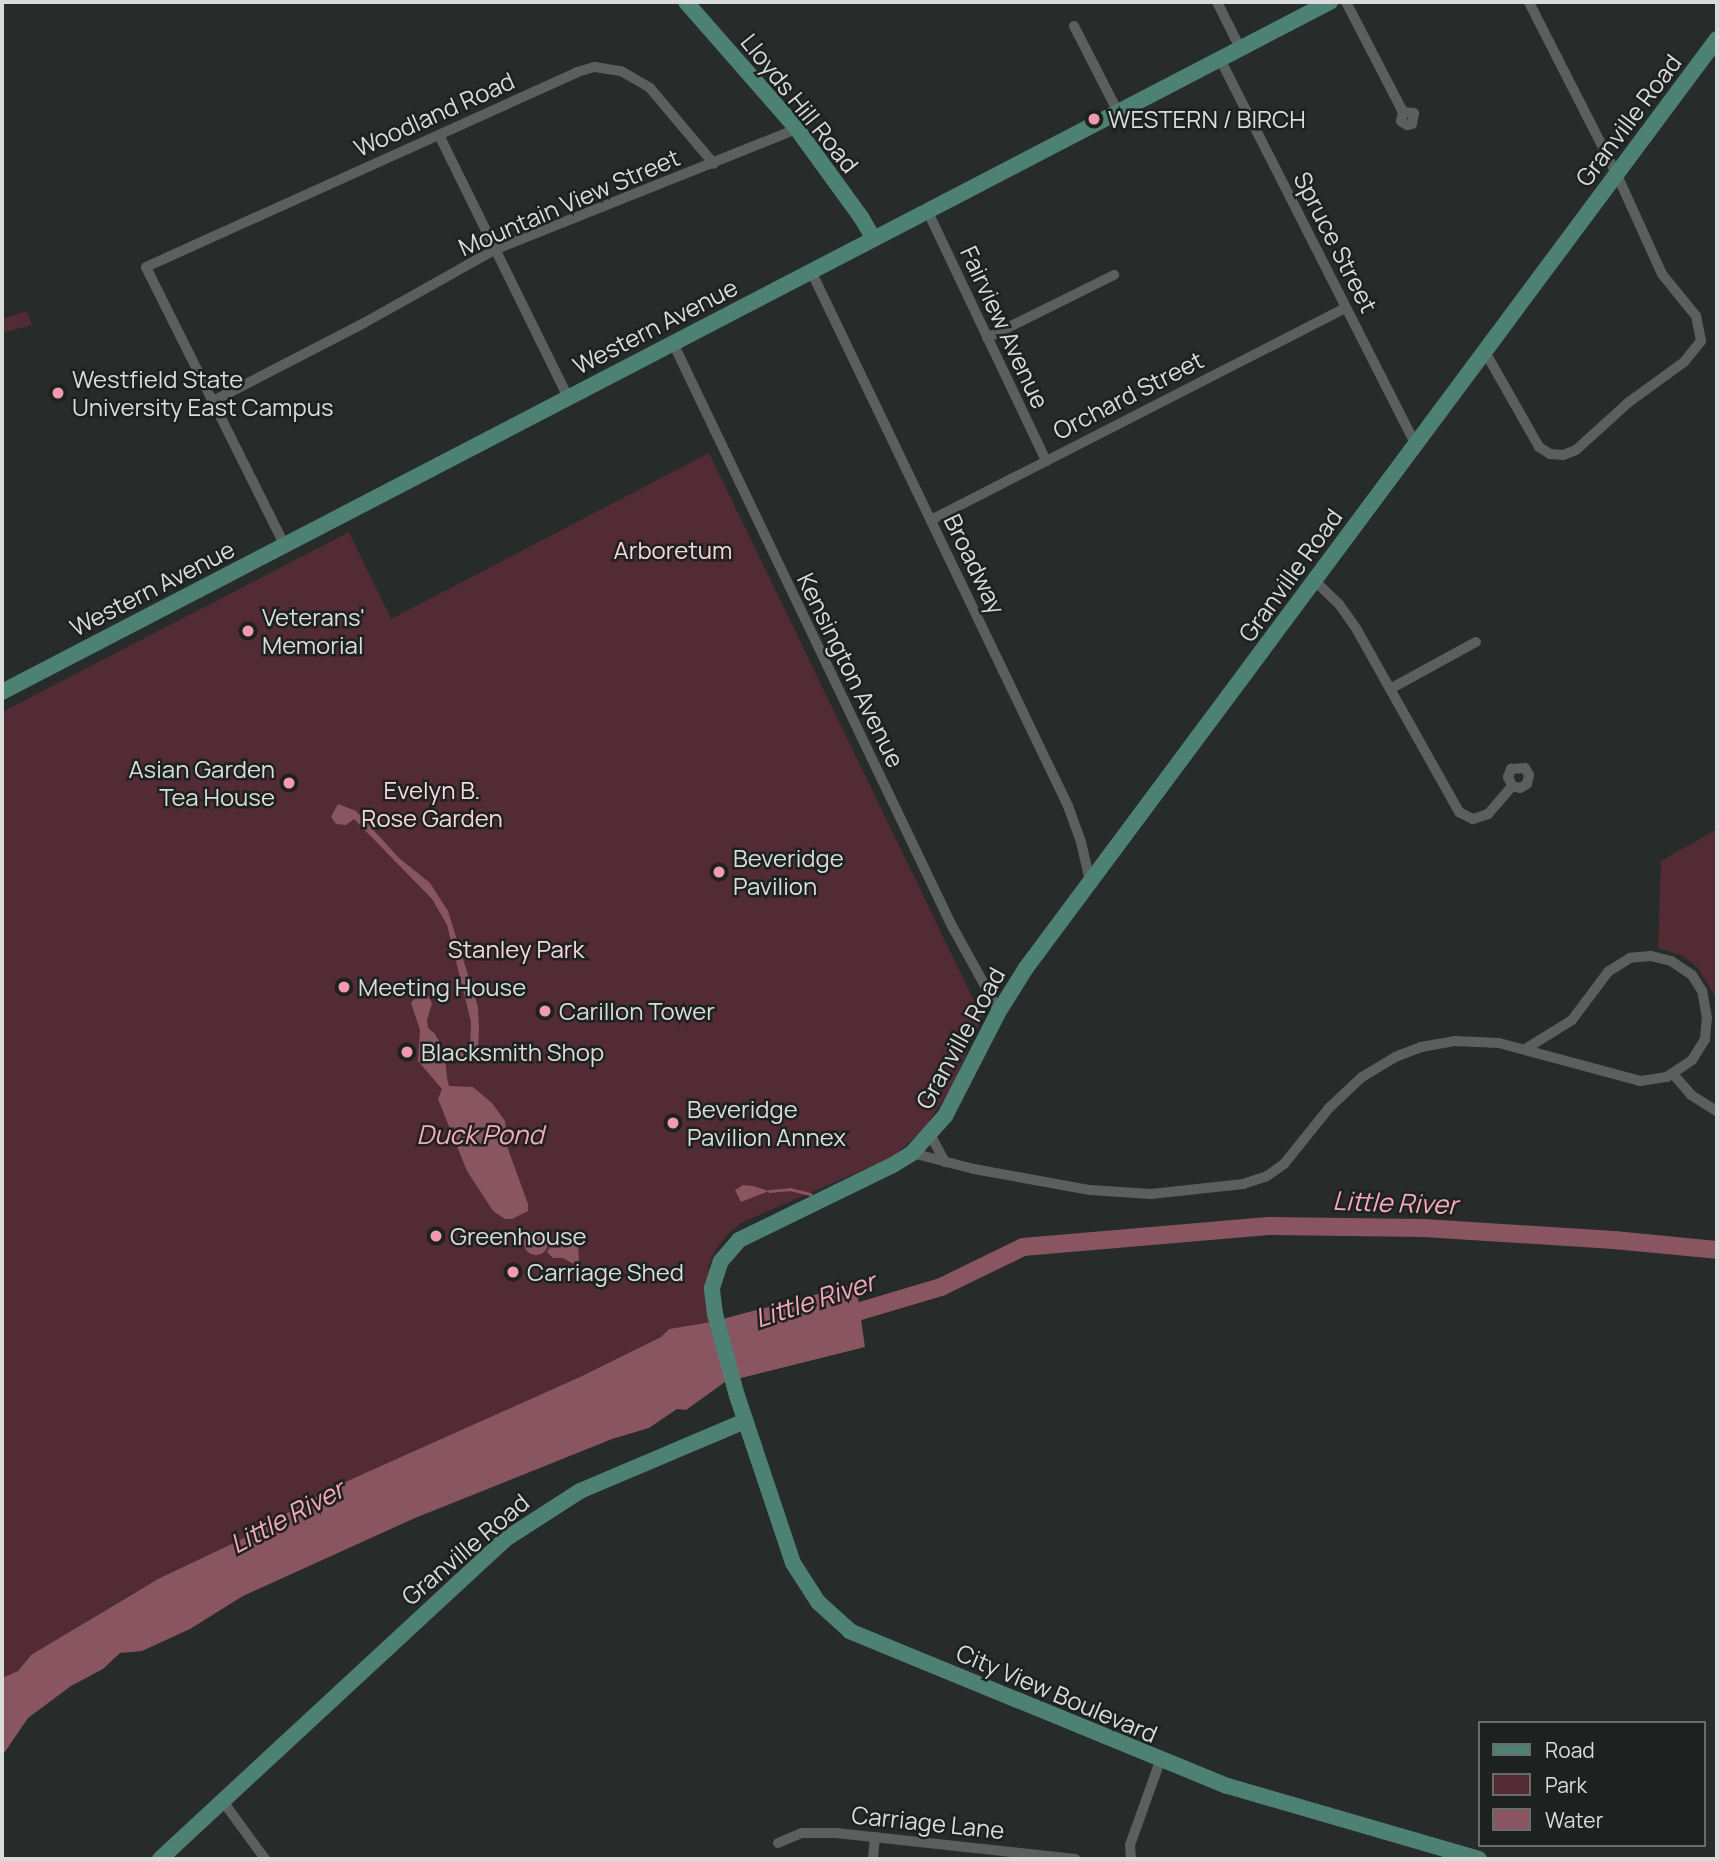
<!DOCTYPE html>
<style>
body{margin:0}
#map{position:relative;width:1719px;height:1861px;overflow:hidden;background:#272b2a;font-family:Manrope,sans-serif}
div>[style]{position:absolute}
.green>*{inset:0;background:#522b35}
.water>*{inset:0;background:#895561}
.round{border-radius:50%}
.stream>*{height:2.5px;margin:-1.25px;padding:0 1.25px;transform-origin:1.25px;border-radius:1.25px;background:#895561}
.river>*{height:18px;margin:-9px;padding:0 9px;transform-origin:9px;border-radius:9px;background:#895561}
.street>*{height:10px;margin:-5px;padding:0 5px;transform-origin:5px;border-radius:5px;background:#5b605e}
.secondary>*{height:16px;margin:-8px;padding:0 8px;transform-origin:8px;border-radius:8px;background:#4d8174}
.dots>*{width:19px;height:19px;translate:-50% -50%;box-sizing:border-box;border:4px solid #1d2220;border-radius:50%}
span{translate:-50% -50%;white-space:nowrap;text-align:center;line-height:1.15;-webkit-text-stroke:5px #1d2220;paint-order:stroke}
.street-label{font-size:24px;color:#d9dcdb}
.poi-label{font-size:24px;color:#d9dcdb}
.left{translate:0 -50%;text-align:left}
.right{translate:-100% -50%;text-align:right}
.park-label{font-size:24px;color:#f9d5dc}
.water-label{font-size:26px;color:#fca8bc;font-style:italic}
.frame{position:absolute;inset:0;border:4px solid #d9dcdb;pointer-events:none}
.legend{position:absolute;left:1478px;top:1721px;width:228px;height:126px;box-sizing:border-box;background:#1d2220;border:2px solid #686c6b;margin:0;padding:9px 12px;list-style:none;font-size:21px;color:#d9dcdb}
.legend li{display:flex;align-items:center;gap:14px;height:35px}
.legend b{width:35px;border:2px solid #686c6b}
</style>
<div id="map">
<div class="green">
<i style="clip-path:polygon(27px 311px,32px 325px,2px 333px,2px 319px)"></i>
<i style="clip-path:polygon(709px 453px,982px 1017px,953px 1084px,925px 1128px,893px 1157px,743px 1222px,730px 1232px,716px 1249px,708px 1267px,713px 1282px,711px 1322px,669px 1329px,661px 1337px,582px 1376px,313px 1498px,257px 1532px,133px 1593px,28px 1658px,18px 1671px,2px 1678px,2px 712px,349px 532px,391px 619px)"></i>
<i style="clip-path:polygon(1717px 829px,1717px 999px,1697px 967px,1681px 955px,1658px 948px,1661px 861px)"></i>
</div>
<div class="water">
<i style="clip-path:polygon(338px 804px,356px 811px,399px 858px,430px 883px,448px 911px,478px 1007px,479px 1029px,478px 1052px,472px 1057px,445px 1056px,447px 1078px,449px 1086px,473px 1087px,492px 1103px,505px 1121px,508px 1149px,528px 1204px,528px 1211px,512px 1219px,505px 1219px,493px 1211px,467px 1171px,438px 1099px,442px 1089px,418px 1061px,420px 1030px,411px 1003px,424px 988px,432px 1003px,427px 1020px,428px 1028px,435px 1034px,444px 1050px,470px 1047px,471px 1022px,447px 925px,432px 899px,354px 819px,346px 825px,336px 824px,331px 817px)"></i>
<i style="clip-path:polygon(743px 1185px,753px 1186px,769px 1191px,741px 1202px,735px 1190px)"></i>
<i class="round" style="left:524px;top:1231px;width:24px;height:24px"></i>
<i style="clip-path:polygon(553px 1242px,561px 1246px,572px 1243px,578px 1247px,579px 1260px,574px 1264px,563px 1258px,553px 1258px,547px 1252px)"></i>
<i style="clip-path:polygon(856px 1284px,865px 1347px,725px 1382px,686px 1410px,677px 1409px,649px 1428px,612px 1439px,415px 1518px,243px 1596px,190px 1629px,142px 1651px,120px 1653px,103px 1669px,71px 1686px,28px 1718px,2px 1756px,2px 1678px,18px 1671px,31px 1655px,158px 1579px,257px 1532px,302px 1504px,352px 1479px,582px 1376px,661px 1337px,669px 1329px,711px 1322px)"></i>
</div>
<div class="stream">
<i style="left:769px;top:1191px;width:21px;rotate:-5deg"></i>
<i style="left:790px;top:1189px;width:21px;rotate:14deg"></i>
</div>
<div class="river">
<i style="left:837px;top:1318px;width:109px;rotate:-16.6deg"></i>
<i style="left:941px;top:1287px;width:91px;rotate:-26deg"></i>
<i style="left:1023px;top:1247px;width:246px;rotate:-4.9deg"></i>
<i style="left:1268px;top:1226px;width:156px;rotate:0.7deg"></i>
<i style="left:1424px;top:1228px;width:190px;rotate:3.6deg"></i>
<i style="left:1614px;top:1240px;width:103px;rotate:5.5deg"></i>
</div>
<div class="street">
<i style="left:1217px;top:2px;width:51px;rotate:63.4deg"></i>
<i style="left:1346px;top:2px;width:124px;rotate:62.6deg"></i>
<i style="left:1403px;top:112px;width:9px;rotate:103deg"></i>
<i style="left:1401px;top:121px;width:7px;rotate:34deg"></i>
<i style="left:1407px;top:125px;width:5px;rotate:-11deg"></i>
<i style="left:1412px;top:124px;width:11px;rotate:-80deg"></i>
<i style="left:1414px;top:113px;width:11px;rotate:-175deg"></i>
<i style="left:1074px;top:26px;width:97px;rotate:62.9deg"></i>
<i style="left:1220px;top:59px;width:432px;rotate:63.1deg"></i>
<i style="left:439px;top:135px;width:292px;rotate:63.8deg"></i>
<i style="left:927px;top:210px;width:278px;rotate:64.6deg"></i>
<i style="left:811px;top:271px;width:594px;rotate:64.34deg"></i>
<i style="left:1068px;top:806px;width:38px;rotate:70deg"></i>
<i style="left:1081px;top:842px;width:39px;rotate:77deg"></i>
<i style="left:987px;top:338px;width:142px;rotate:-26.4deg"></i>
<i style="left:673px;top:343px;width:646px;rotate:64.43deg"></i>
<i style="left:952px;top:926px;width:97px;rotate:61.1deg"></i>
<i style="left:1484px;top:350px;width:112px;rotate:60.4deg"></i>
<i style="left:1539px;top:447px;width:13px;rotate:32deg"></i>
<i style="left:1550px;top:454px;width:13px;rotate:4deg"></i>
<i style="left:1563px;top:455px;width:14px;rotate:-21deg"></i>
<i style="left:1576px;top:450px;width:72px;rotate:-42.2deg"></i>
<i style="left:1629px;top:402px;width:68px;rotate:-36deg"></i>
<i style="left:1684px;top:362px;width:27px;rotate:-51deg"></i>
<i style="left:1701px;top:341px;width:25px;rotate:-101deg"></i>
<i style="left:1696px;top:316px;width:54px;rotate:-129deg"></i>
<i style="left:1662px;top:274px;width:109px;rotate:-114.4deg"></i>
<i style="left:1617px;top:175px;width:194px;rotate:-117deg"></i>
<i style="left:213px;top:401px;width:170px;rotate:-27.3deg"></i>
<i style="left:364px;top:323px;width:149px;rotate:-29.3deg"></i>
<i style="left:494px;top:250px;width:326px;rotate:-21.8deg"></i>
<i style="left:931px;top:520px;width:466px;rotate:-27.1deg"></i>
<i style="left:284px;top:544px;width:309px;rotate:-116.5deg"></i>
<i style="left:146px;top:267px;width:473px;rotate:-24.3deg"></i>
<i style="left:577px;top:72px;width:19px;rotate:-16deg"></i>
<i style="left:595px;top:67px;width:26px;rotate:9deg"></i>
<i style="left:621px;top:71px;width:34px;rotate:30deg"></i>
<i style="left:650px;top:88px;width:99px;rotate:49.9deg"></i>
<i style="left:1314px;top:580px;width:35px;rotate:44deg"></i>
<i style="left:1339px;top:604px;width:32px;rotate:55deg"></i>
<i style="left:1357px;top:630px;width:209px;rotate:60.7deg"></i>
<i style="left:1459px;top:812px;width:16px;rotate:27deg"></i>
<i style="left:1473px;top:819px;width:16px;rotate:-18deg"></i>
<i style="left:1488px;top:814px;width:37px;rotate:-49deg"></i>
<i style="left:1512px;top:786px;width:10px;rotate:-114deg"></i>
<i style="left:1508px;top:777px;width:9px;rotate:-69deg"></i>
<i style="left:1511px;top:769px;width:14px;rotate:-4deg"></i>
<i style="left:1525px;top:768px;width:8px;rotate:60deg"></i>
<i style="left:1529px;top:775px;width:9px;rotate:103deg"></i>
<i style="left:1527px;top:784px;width:8px;rotate:150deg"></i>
<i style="left:1520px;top:788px;width:8px;rotate:-166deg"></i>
<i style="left:1390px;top:689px;width:98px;rotate:-28.7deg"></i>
<i style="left:1673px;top:1074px;width:28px;rotate:49deg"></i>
<i style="left:1691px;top:1095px;width:31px;rotate:32deg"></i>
<i style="left:930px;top:1134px;width:32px;rotate:62deg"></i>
<i style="left:912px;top:1153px;width:64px;rotate:14.5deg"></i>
<i style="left:974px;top:1169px;width:118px;rotate:10.3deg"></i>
<i style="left:1090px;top:1190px;width:61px;rotate:3.8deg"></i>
<i style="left:1151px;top:1194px;width:93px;rotate:-6.2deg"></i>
<i style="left:1243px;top:1184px;width:25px;rotate:-18deg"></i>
<i style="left:1267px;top:1176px;width:21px;rotate:-35deg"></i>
<i style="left:1284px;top:1164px;width:72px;rotate:-51.2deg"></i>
<i style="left:1329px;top:1108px;width:45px;rotate:-43.2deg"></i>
<i style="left:1362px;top:1077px;width:39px;rotate:-31deg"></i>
<i style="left:1395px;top:1057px;width:28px;rotate:-21deg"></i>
<i style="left:1421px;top:1047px;width:34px;rotate:-10deg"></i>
<i style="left:1454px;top:1041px;width:45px;rotate:2.5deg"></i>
<i style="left:1499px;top:1043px;width:147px;rotate:15deg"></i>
<i style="left:1641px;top:1081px;width:26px;rotate:-9deg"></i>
<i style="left:1667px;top:1077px;width:30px;rotate:-34deg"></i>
<i style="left:1692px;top:1060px;width:25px;rotate:-58deg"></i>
<i style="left:1705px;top:1039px;width:21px;rotate:-85deg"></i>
<i style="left:1707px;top:1018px;width:27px;rotate:-100deg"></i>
<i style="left:1702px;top:991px;width:19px;rotate:-122deg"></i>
<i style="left:1692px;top:975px;width:25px;rotate:-146deg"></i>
<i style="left:1671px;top:961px;width:21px;rotate:-166deg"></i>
<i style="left:1651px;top:956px;width:21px;rotate:175deg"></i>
<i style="left:1630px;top:958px;width:26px;rotate:148deg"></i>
<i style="left:1608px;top:972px;width:60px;rotate:126.9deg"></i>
<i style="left:1572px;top:1020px;width:53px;rotate:148.1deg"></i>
<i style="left:222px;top:1800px;width:73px;rotate:53.9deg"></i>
<i style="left:778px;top:1843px;width:26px;rotate:-23deg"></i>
<i style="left:802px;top:1833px;width:34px"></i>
<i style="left:836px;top:1833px;width:241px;rotate:6.2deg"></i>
<i style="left:873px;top:1859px;width:22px;rotate:-85deg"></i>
<i style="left:1131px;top:1859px;width:14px;rotate:-94deg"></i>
<i style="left:1130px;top:1845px;width:89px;rotate:-70.3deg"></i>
</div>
<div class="secondary">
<i style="left:686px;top:2px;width:169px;rotate:48.8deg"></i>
<i style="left:797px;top:129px;width:109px;rotate:54deg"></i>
<i style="left:861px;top:217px;width:24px;rotate:60deg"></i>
<i style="left:2px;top:692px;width:1497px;rotate:-27.46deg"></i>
<i style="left:160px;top:1859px;width:469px;rotate:-42.8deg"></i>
<i style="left:504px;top:1540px;width:90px;rotate:-32.8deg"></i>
<i style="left:580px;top:1491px;width:179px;rotate:-23deg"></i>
<i style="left:1479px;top:1859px;width:262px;rotate:-163.8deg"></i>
<i style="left:1227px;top:1786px;width:408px;rotate:-157.7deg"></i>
<i style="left:850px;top:1631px;width:43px;rotate:-137.8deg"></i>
<i style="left:818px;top:1602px;width:46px;rotate:-122.7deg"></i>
<i style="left:793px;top:1563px;width:176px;rotate:-108.5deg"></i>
<i style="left:737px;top:1396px;width:85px;rotate:-105deg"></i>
<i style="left:715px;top:1314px;width:26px;rotate:-97deg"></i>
<i style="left:712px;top:1288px;width:28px;rotate:-72deg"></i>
<i style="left:721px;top:1261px;width:28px;rotate:-49deg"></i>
<i style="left:739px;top:1240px;width:171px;rotate:-26deg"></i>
<i style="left:893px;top:1165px;width:22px;rotate:-32deg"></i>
<i style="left:912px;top:1153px;width:50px;rotate:-48.3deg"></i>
<i style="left:945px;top:1116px;width:118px;rotate:-62.8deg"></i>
<i style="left:999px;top:1011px;width:51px;rotate:-57.9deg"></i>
<i style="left:1026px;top:968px;width:1158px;rotate:-53.36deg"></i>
</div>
<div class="dots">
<i style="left:1094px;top:119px;background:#f29aaf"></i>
<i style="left:58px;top:393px;background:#f29aaf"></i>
<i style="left:248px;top:631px;background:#f29aaf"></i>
<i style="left:289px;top:783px;background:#f29aaf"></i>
<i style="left:719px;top:872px;background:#f29aaf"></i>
<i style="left:344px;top:987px;background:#f29aaf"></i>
<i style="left:545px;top:1011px;background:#f29aaf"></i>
<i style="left:407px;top:1052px;background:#f29aaf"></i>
<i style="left:673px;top:1123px;background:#f29aaf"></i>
<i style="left:436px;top:1236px;background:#f29aaf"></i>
<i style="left:513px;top:1272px;background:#f29aaf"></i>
</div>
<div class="street-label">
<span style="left:800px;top:103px;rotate:51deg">Lloyds Hill Road</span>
<span style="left:434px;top:114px;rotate:-24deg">Woodland Road</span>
<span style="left:1628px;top:120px;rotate:-53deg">Granville Road</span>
<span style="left:569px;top:202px;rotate:-23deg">Mountain View Street</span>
<span style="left:1336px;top:242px;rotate:63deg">Spruce Street</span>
<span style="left:655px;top:326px;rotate:-27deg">Western Avenue</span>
<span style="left:1005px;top:327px;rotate:65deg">Fairview Avenue</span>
<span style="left:1128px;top:395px;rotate:-27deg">Orchard Street</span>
<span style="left:975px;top:564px;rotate:64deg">Broadway</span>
<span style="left:1290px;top:575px;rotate:-54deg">Granville Road</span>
<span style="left:152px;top:588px;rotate:-27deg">Western Avenue</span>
<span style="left:851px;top:670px;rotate:64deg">Kensington Avenue</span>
<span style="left:960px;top:1038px;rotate:-61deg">Granville Road</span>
<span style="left:465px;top:1549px;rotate:-40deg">Granville Road</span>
<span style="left:1057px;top:1693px;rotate:23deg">City View Boulevard</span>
<span style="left:928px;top:1822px;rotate:6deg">Carriage Lane</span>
</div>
<div class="poi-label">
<span class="left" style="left:1108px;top:119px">WESTERN / BIRCH</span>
<span class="left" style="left:72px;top:393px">Westfield State<br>University East Campus</span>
<span class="left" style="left:262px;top:631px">Veterans'<br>Memorial</span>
<span class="right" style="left:275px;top:783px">Asian Garden<br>Tea House</span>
<span class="left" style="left:733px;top:872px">Beveridge<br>Pavilion</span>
<span class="left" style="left:358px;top:987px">Meeting House</span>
<span class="left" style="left:559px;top:1011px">Carillon Tower</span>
<span class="left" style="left:421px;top:1052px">Blacksmith Shop</span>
<span class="left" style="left:687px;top:1123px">Beveridge<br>Pavilion Annex</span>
<span class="left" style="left:450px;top:1236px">Greenhouse</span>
<span class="left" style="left:527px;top:1272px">Carriage Shed</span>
</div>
<div class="park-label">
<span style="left:673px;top:550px">Arboretum</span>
<span style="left:432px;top:804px">Evelyn B.<br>Rose Garden</span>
<span style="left:516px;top:949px">Stanley Park</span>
</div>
<div class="water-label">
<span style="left:480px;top:1135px">Duck Pond</span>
<span style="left:1395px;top:1203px;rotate:2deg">Little River</span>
<span style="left:815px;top:1300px;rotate:-18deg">Little River</span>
<span style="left:287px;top:1517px;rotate:-28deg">Little River</span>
</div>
<div class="frame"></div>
<ul class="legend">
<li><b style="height:9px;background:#4d8174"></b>Road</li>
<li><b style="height:19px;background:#522b35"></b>Park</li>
<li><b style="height:19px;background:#895561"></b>Water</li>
</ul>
</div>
